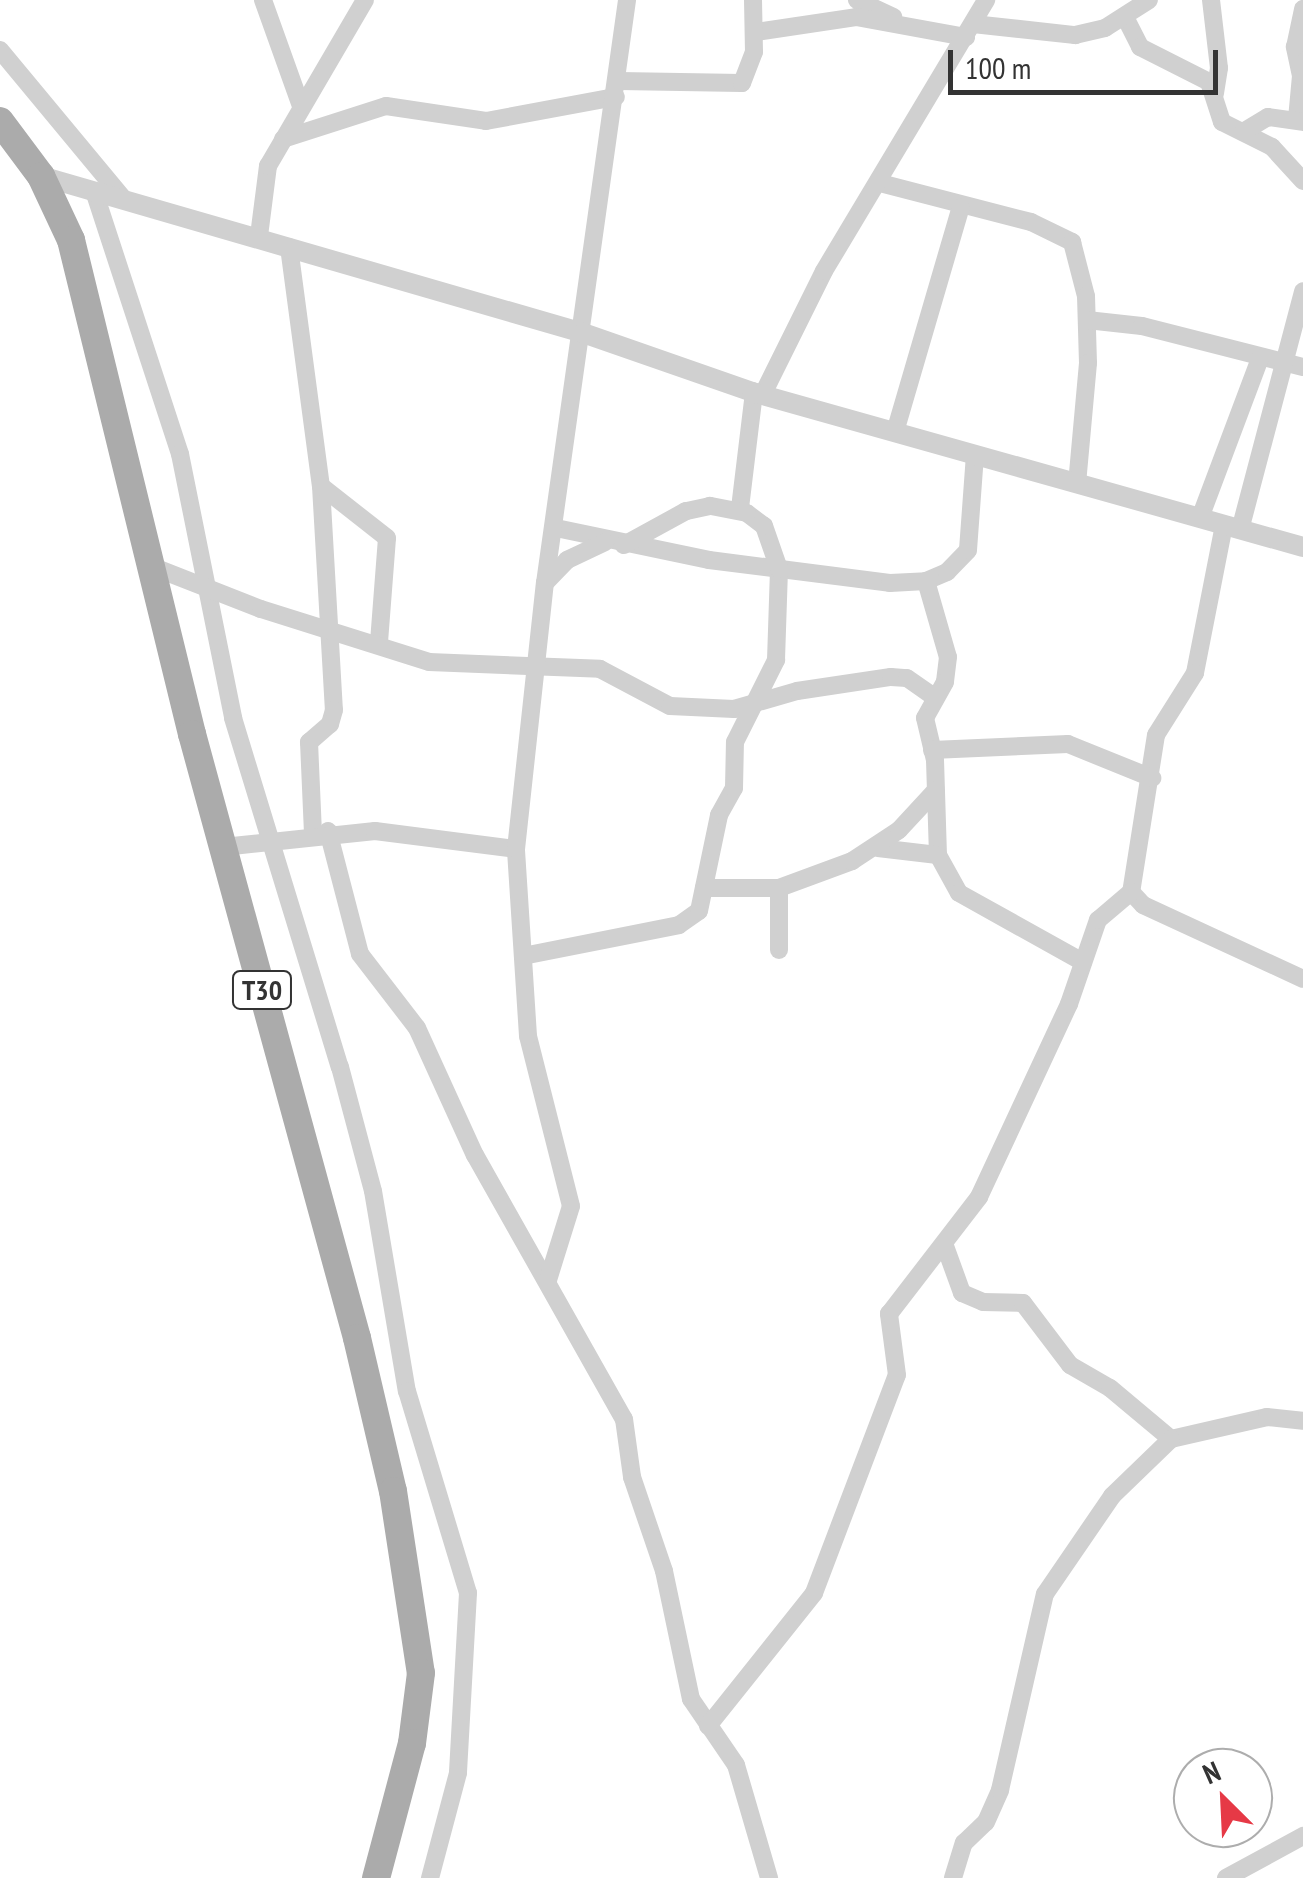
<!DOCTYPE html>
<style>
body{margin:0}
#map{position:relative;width:1303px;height:1878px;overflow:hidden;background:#fff;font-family:"PT Sans Narrow",sans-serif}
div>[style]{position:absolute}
.minor>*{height:18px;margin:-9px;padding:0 9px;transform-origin:9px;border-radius:9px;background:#d0d0d0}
.tertiary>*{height:20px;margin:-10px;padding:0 10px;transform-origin:10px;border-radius:10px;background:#d0d0d0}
.primary>*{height:28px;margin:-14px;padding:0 14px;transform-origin:14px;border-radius:14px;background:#ababab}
span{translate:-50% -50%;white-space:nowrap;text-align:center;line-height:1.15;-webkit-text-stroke:10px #fff;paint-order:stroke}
.shield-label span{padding:2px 8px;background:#fff;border:2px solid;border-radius:8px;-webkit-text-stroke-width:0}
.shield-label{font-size:28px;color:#333;font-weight:700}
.north{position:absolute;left:1173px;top:1748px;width:100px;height:100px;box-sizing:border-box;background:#fff;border:2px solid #adadad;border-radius:50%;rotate:336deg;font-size:28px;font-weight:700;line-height:40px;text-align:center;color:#333}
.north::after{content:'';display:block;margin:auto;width:35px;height:45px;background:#e63946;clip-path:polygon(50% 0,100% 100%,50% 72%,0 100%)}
.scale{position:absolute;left:948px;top:50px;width:270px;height:45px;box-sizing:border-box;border:5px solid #333;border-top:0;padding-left:12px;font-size:30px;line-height:35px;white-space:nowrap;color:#333;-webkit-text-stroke:8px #fff;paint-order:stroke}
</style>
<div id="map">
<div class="minor">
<i style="left:263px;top:0;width:113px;rotate:70.3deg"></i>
<i style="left:857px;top:0;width:40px;rotate:25deg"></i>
<i style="left:1211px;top:0;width:68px;rotate:83.3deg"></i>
<i style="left:1219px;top:68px;width:26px;rotate:99deg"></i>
<i style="left:1125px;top:17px;width:34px;rotate:63deg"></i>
<i style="left:1140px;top:47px;width:77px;rotate:26.9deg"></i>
<i style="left:1209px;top:82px;width:42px;rotate:72deg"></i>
<i style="left:1222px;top:122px;width:56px;rotate:26.6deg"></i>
<i style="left:1272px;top:147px;width:46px;rotate:47.6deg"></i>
<i style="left:973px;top:24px;width:103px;rotate:6.2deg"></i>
<i style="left:1075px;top:35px;width:31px;rotate:-13deg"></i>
<i style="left:1105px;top:28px;width:52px;rotate:-32.5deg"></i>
<i style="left:756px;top:32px;width:101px;rotate:-8.5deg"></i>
<i style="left:856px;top:17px;width:112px;rotate:10.3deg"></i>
<i style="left:0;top:50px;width:192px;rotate:50.3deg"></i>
<i style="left:619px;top:81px;width:123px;rotate:0.9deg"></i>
<i style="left:742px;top:83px;width:33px;rotate:-69deg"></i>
<i style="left:754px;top:52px;width:52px;rotate:-91.1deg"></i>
<i style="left:1297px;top:119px;width:43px;rotate:-84.7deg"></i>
<i style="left:1301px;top:76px;width:30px;rotate:-102deg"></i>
<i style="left:1295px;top:47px;width:39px;rotate:-78deg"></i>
<i style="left:1243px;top:132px;width:29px;rotate:-31deg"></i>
<i style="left:1268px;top:117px;width:35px;rotate:8deg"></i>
<i style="left:283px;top:139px;width:108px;rotate:-17.8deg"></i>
<i style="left:386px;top:106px;width:101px;rotate:8.5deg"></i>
<i style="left:486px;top:121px;width:132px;rotate:-10.5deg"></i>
<i style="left:880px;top:183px;width:156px;rotate:14.5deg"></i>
<i style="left:1031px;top:222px;width:46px;rotate:26deg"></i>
<i style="left:1072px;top:242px;width:56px;rotate:75.5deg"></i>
<i style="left:1086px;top:296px;width:67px;rotate:88.3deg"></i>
<i style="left:1088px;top:363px;width:121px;rotate:95.2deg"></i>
<i style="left:94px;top:191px;width:277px;rotate:71.9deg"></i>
<i style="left:180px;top:454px;width:269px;rotate:78.6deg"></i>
<i style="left:233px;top:718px;width:365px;rotate:73deg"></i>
<i style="left:340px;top:1067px;width:128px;rotate:75.1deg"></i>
<i style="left:373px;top:1191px;width:203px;rotate:80.4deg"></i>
<i style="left:407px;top:1391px;width:211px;rotate:73.2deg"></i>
<i style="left:468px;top:1593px;width:180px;rotate:93.2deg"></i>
<i style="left:458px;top:1773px;width:109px;rotate:104.9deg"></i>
<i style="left:259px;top:236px;width:71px;rotate:-82.7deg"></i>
<i style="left:268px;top:166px;width:192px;rotate:-59.7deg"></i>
<i style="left:289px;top:247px;width:241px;rotate:82.4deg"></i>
<i style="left:321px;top:486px;width:224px;rotate:86.7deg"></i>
<i style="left:334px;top:710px;width:15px;rotate:106deg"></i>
<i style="left:330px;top:724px;width:28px;rotate:139deg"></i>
<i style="left:309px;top:742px;width:92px;rotate:87.5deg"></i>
<i style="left:1087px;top:320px;width:55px;rotate:6.2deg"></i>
<i style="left:1142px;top:326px;width:166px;rotate:14.3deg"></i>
<i style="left:763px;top:394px;width:137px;rotate:-63.6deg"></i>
<i style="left:824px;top:271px;width:316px;rotate:-59.1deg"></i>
<i style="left:895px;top:432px;width:234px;rotate:-73.7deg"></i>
<i style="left:321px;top:486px;width:84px;rotate:38.2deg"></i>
<i style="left:387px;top:538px;width:105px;rotate:94.4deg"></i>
<i style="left:740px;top:508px;width:117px;rotate:-83.1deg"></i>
<i style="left:1200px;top:518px;width:171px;rotate:-69.4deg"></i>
<i style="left:1224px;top:525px;width:151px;rotate:101.1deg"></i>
<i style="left:1195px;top:673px;width:73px;rotate:122.2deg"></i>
<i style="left:1156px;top:735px;width:159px;rotate:99deg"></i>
<i style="left:1131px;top:892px;width:18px;rotate:47deg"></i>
<i style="left:1143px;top:905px;width:176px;rotate:24.8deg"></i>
<i style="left:556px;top:528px;width:156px;rotate:11.8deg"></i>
<i style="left:709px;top:560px;width:182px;rotate:7.2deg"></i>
<i style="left:890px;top:583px;width:36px;rotate:-3deg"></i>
<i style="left:926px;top:581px;width:23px;rotate:-23deg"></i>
<i style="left:947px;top:572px;width:30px;rotate:-46deg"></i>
<i style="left:968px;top:550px;width:95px;rotate:-85.8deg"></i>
<i style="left:1240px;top:530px;width:247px;rotate:-75.2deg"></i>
<i style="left:151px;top:566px;width:118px;rotate:21.4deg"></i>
<i style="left:261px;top:609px;width:176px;rotate:17.5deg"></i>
<i style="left:429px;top:662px;width:171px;rotate:2.3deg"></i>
<i style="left:600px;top:669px;width:79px;rotate:27.9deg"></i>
<i style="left:670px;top:706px;width:64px;rotate:2.7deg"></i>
<i style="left:734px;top:709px;width:66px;rotate:-15.9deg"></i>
<i style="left:797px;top:691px;width:95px;rotate:-8.5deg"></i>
<i style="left:891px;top:677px;width:16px;rotate:4deg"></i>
<i style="left:907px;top:678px;width:33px;rotate:35deg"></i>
<i style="left:926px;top:581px;width:79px;rotate:73.9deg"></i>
<i style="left:948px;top:657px;width:25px;rotate:97deg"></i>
<i style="left:945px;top:682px;width:41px;rotate:119.1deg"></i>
<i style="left:925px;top:718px;width:43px;rotate:76.6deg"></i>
<i style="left:935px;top:760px;width:95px;rotate:88.2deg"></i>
<i style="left:938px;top:855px;width:43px;rotate:61.1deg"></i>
<i style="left:959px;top:893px;width:142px;rotate:29.1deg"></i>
<i style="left:545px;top:583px;width:32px;rotate:-46deg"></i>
<i style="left:567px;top:560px;width:42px;rotate:-25.3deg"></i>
<i style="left:932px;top:750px;width:136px;rotate:-2.5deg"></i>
<i style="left:1068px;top:744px;width:91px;rotate:22deg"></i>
<i style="left:328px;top:831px;width:127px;rotate:75.4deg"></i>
<i style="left:360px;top:954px;width:93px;rotate:52.4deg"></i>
<i style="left:417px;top:1028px;width:140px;rotate:65.5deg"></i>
<i style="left:475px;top:1155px;width:303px;rotate:60.6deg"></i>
<i style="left:624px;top:1419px;width:59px;rotate:82.1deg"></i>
<i style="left:632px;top:1477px;width:99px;rotate:71.2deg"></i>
<i style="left:664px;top:1571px;width:131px;rotate:78.1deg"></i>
<i style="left:691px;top:1699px;width:80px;rotate:55.7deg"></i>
<i style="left:736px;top:1765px;width:118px;rotate:73.7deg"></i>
<i style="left:223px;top:847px;width:153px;rotate:-6deg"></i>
<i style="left:375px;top:831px;width:142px;rotate:7.3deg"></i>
<i style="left:878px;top:848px;width:60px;rotate:6.7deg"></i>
<i style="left:704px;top:888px;width:75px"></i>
<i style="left:779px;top:888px;width:78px;rotate:-20.3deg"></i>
<i style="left:852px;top:861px;width:56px;rotate:-33.4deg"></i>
<i style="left:899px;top:830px;width:54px;rotate:-47.2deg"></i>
<i style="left:779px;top:950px;width:62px;rotate:-90deg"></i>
<i style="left:523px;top:956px;width:159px;rotate:-11.2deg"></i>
<i style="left:679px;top:925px;width:24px;rotate:-35deg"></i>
<i style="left:699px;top:911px;width:98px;rotate:-78.2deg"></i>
<i style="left:719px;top:815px;width:31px;rotate:-61deg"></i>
<i style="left:734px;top:788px;width:46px;rotate:-88.8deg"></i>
<i style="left:735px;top:742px;width:92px;rotate:-63.4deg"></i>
<i style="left:776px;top:660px;width:91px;rotate:-88.1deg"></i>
<i style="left:779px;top:569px;width:46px;rotate:-109.2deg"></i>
<i style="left:764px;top:526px;width:21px;rotate:-143deg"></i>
<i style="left:747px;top:513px;width:38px;rotate:-169deg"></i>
<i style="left:710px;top:506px;width:25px;rotate:168deg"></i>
<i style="left:686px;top:511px;width:71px;rotate:151.3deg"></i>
<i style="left:945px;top:1246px;width:50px;rotate:70.1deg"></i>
<i style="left:962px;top:1293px;width:23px;rotate:23deg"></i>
<i style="left:983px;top:1302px;width:40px;rotate:1.4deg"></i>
<i style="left:1023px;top:1303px;width:78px;rotate:52.8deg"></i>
<i style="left:1070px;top:1365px;width:46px;rotate:29.9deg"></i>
<i style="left:1110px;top:1388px;width:80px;rotate:39.9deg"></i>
<i style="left:1171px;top:1439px;width:98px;rotate:-12.9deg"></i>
<i style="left:1267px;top:1417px;width:36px;rotate:6deg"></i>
<i style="left:548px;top:1280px;width:77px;rotate:-72.7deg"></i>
<i style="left:571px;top:1206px;width:175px;rotate:-104.2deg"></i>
<i style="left:528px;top:1036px;width:187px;rotate:-93.7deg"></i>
<i style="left:516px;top:849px;width:268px;rotate:-83.8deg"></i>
<i style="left:545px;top:583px;width:589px;rotate:-81.99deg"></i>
<i style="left:708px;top:1726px;width:170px;rotate:-51.4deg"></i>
<i style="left:814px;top:1593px;width:233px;rotate:-69.2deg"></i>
<i style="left:897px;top:1375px;width:62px;rotate:-97.5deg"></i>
<i style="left:889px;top:1314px;width:148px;rotate:-52.4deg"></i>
<i style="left:979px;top:1197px;width:213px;rotate:-65deg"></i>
<i style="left:1069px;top:1004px;width:89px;rotate:-71deg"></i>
<i style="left:1098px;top:920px;width:43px;rotate:-40.3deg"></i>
<i style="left:953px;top:1878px;width:37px;rotate:-73deg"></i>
<i style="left:964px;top:1843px;width:30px;rotate:-44deg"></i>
<i style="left:986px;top:1822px;width:35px;rotate:-66deg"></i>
<i style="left:1000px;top:1790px;width:201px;rotate:-77.1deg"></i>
<i style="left:1045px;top:1594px;width:119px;rotate:-55.6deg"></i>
<i style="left:1112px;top:1496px;width:82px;rotate:-44deg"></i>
<i style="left:1226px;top:1878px;width:88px;rotate:-28.6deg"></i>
</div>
<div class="tertiary">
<i style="left:41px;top:176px;width:564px;rotate:16.15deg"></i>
<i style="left:583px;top:333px;width:179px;rotate:19.2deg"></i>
<i style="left:752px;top:392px;width:572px;rotate:15.71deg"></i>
</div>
<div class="primary">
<i style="left:0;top:121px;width:69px;rotate:53.3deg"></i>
<i style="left:41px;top:176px;width:71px;rotate:64.9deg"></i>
<i style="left:71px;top:240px;width:509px;rotate:76.24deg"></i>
<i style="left:192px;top:734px;width:626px;rotate:74.72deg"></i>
<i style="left:357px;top:1338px;width:157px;rotate:76.8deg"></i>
<i style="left:393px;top:1491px;width:184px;rotate:81.3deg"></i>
<i style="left:421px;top:1673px;width:71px;rotate:97.3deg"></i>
<i style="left:412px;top:1743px;width:140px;rotate:104.9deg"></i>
</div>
<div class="shield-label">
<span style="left:262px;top:990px">T30</span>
</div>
<div class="north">N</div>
<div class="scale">100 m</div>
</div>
